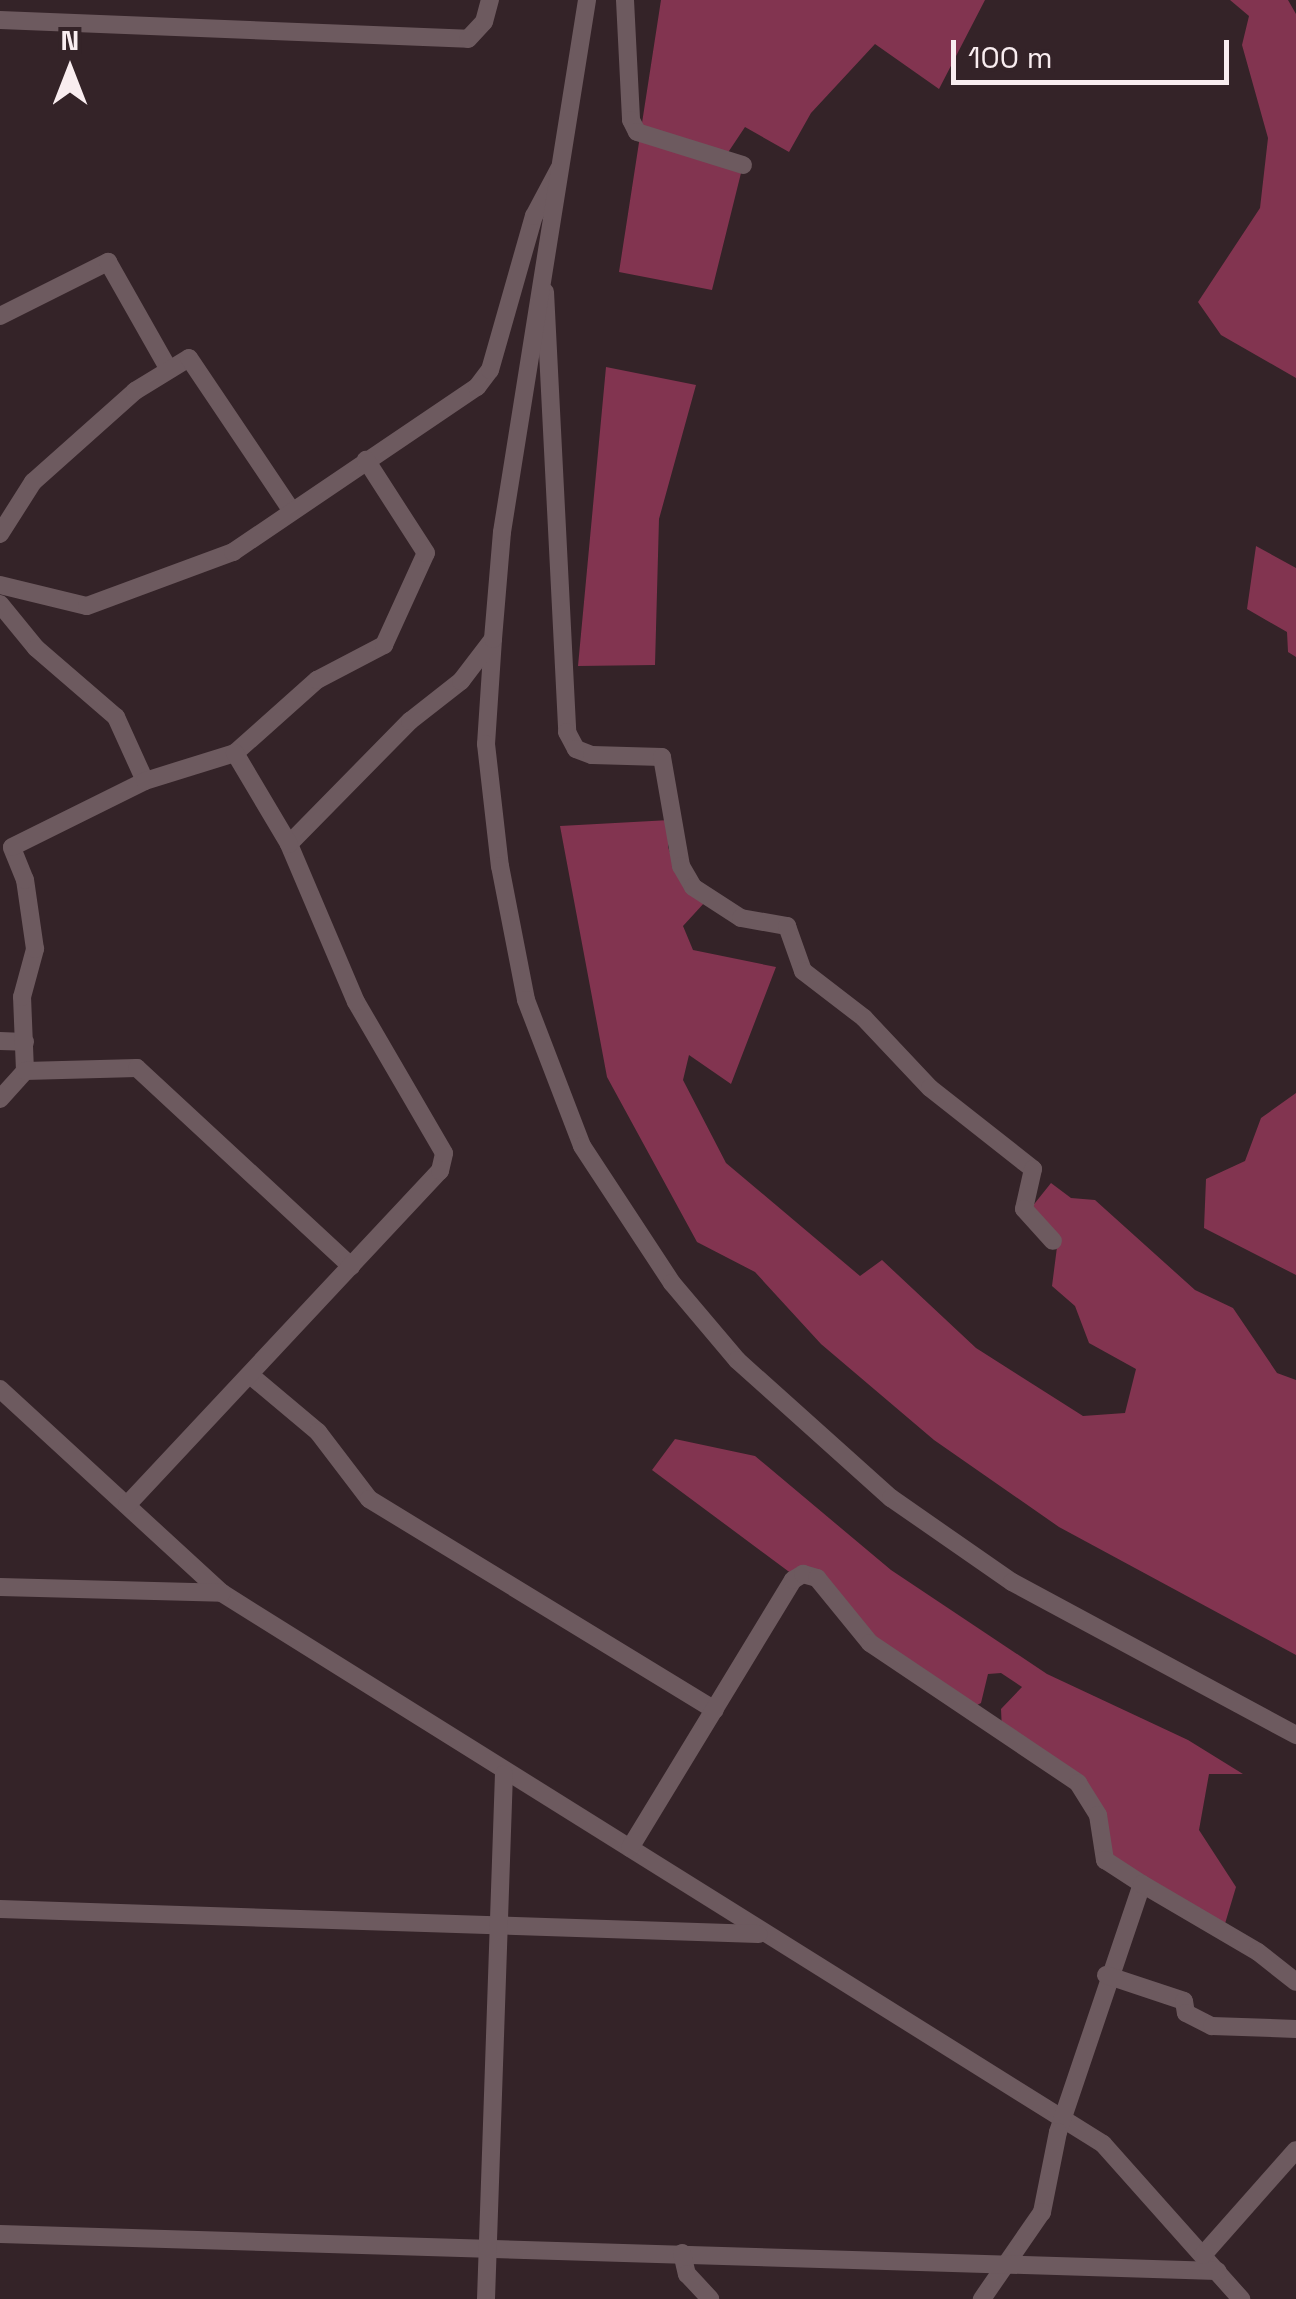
<!DOCTYPE html>
<style>
body{margin:0}
#map{position:relative;width:1296px;height:2299px;overflow:hidden;background:#342328;font-family:"Space Grotesk",sans-serif}
div>[style]{position:absolute}
.forest>*{inset:0;background:#823450}
.minor>*{height:18px;margin:-9px;padding:0 9px;transform-origin:9px;border-radius:9px;background:#6d5a5f}
span{translate:-50% -50%;white-space:nowrap;text-align:center;line-height:1.15;-webkit-text-stroke:9px #342328;paint-order:stroke}
.north{position:absolute;left:20px;top:20px;width:100px;height:100px;-webkit-text-stroke:8px #342328;paint-order:stroke;rotate:0deg;font-size:28px;font-weight:700;line-height:40px;text-align:center;color:#f9edf0}
.north::after{content:'';display:block;margin:auto;width:35px;height:45px;background:#f9edf0;clip-path:polygon(50% 0,100% 100%,50% 72%,0 100%)}
.scale{position:absolute;left:951px;top:40px;width:278px;height:45px;box-sizing:border-box;border:5px solid #f9edf0;border-top:0;padding-left:12px;font-size:30px;line-height:35px;white-space:nowrap;color:#f9edf0;-webkit-text-stroke:8px #342328;paint-order:stroke}
</style>
<div id="map">
<div class="forest">
<i style="clip-path:polygon(661px 0,985px 0,939px 89px,875px 44px,811px 113px,789px 152px,745px 127px,725px 157px,743px 165px,712px 290px,619px 272px)"></i>
<i style="clip-path:polygon(1230px 0,1288px 0,1296px 14px,1296px 378px,1221px 335px,1198px 302px,1260px 208px,1268px 138px,1242px 45px,1249px 16px)"></i>
<i style="clip-path:polygon(606px 367px,696px 385px,659px 519px,655px 665px,578px 666px)"></i>
<i style="clip-path:polygon(1256px 546px,1296px 568px,1296px 657px,1288px 652px,1287px 632px,1247px 609px)"></i>
<i style="clip-path:polygon(670px 820px,668px 847px,681px 882px,705px 902px,683px 926px,693px 950px,776px 967px,731px 1084px,689px 1055px,683px 1080px,726px 1163px,860px 1276px,882px 1260px,976px 1348px,1083px 1416px,1125px 1413px,1136px 1369px,1089px 1343px,1075px 1306px,1052px 1286px,1057px 1247px,1031px 1208px,1051px 1183px,1071px 1198px,1095px 1200px,1195px 1290px,1233px 1308px,1277px 1373px,1296px 1380px,1296px 1655px,1059px 1527px,934px 1440px,821px 1344px,755px 1272px,697px 1242px,607px 1077px,560px 826px)"></i>
<i style="clip-path:polygon(1296px 1093px,1296px 1275px,1204px 1228px,1206px 1179px,1245px 1161px,1261px 1118px)"></i>
<i style="clip-path:polygon(675px 1439px,755px 1456px,891px 1570px,1047px 1674px,1188px 1740px,1243px 1774px,1209px 1774px,1199px 1830px,1236px 1887px,1224px 1927px,1108px 1863px,1097px 1802px,1002px 1731px,1001px 1709px,1022px 1687px,1001px 1673px,988px 1674px,981px 1703px,973px 1707px,872px 1640px,831px 1593px,792px 1574px,652px 1470px)"></i>
</div>
<div class="minor">
<i style="left:625px;top:0;width:120px;rotate:87.1deg"></i>
<i style="left:631px;top:120px;width:13px;rotate:63deg"></i>
<i style="left:637px;top:132px;width:111px;rotate:17.3deg"></i>
<i style="left:0;top:20px;width:468px;rotate:2.3deg"></i>
<i style="left:468px;top:39px;width:23px;rotate:-47deg"></i>
<i style="left:484px;top:22px;width:23px;rotate:-75deg"></i>
<i style="left:545px;top:292px;width:441px;rotate:87.1deg"></i>
<i style="left:567px;top:732px;width:19px;rotate:62deg"></i>
<i style="left:576px;top:749px;width:17px;rotate:21deg"></i>
<i style="left:592px;top:755px;width:70px;rotate:1.6deg"></i>
<i style="left:662px;top:757px;width:111px;rotate:80.1deg"></i>
<i style="left:681px;top:866px;width:24px;rotate:60deg"></i>
<i style="left:693px;top:887px;width:57px;rotate:32.9deg"></i>
<i style="left:741px;top:918px;width:47px;rotate:9.9deg"></i>
<i style="left:787px;top:926px;width:48px;rotate:70.4deg"></i>
<i style="left:803px;top:971px;width:77px;rotate:37.6deg"></i>
<i style="left:864px;top:1018px;width:96px;rotate:46.7deg"></i>
<i style="left:930px;top:1088px;width:131px;rotate:38.2deg"></i>
<i style="left:1033px;top:1169px;width:41px;rotate:102.7deg"></i>
<i style="left:1024px;top:1209px;width:43px;rotate:47.8deg"></i>
<i style="left:0;top:316px;width:121px;rotate:-26.6deg"></i>
<i style="left:108px;top:262px;width:122px;rotate:60.5deg"></i>
<i style="left:0;top:534px;width:62px;rotate:-57.6deg"></i>
<i style="left:33px;top:482px;width:137px;rotate:-41.7deg"></i>
<i style="left:135px;top:391px;width:63px;rotate:-31.4deg"></i>
<i style="left:189px;top:358px;width:184px;rotate:56.1deg"></i>
<i style="left:0;top:585px;width:89px;rotate:13.6deg"></i>
<i style="left:87px;top:606px;width:156px;rotate:-20.3deg"></i>
<i style="left:233px;top:552px;width:295px;rotate:-34.1deg"></i>
<i style="left:477px;top:387px;width:21px;rotate:-53deg"></i>
<i style="left:490px;top:370px;width:160px;rotate:-74.1deg"></i>
<i style="left:534px;top:216px;width:53px;rotate:-62deg"></i>
<i style="left:0;top:604px;width:57px;rotate:50.7deg"></i>
<i style="left:36px;top:648px;width:106px;rotate:40.8deg"></i>
<i style="left:116px;top:717px;width:70px;rotate:65.6deg"></i>
<i style="left:493px;top:639px;width:105px;rotate:93.8deg"></i>
<i style="left:486px;top:744px;width:123px;rotate:83.5deg"></i>
<i style="left:500px;top:866px;width:136px;rotate:79deg"></i>
<i style="left:526px;top:1000px;width:156px;rotate:69deg"></i>
<i style="left:582px;top:1146px;width:164px;rotate:56.7deg"></i>
<i style="left:672px;top:1283px;width:101px;rotate:49.8deg"></i>
<i style="left:737px;top:1360px;width:207px;rotate:41.9deg"></i>
<i style="left:891px;top:1498px;width:147px;rotate:34.8deg"></i>
<i style="left:1012px;top:1582px;width:323px;rotate:28.3deg"></i>
<i style="left:289px;top:844px;width:173px;rotate:-45.5deg"></i>
<i style="left:410px;top:721px;width:65px;rotate:-38.1deg"></i>
<i style="left:461px;top:681px;width:53px;rotate:-52.7deg"></i>
<i style="left:493px;top:639px;width:107px;rotate:-85.2deg"></i>
<i style="left:502px;top:532px;width:539px;rotate:-80.92deg"></i>
<i style="left:0;top:1041px;width:25px;rotate:2deg"></i>
<i style="left:25px;top:1071px;width:74px;rotate:-92.3deg"></i>
<i style="left:22px;top:997px;width:50px;rotate:-74.8deg"></i>
<i style="left:35px;top:949px;width:70px;rotate:-98.2deg"></i>
<i style="left:25px;top:880px;width:35px;rotate:-112deg"></i>
<i style="left:12px;top:847px;width:148px;rotate:-26.4deg"></i>
<i style="left:145px;top:781px;width:94px;rotate:-17.3deg"></i>
<i style="left:235px;top:753px;width:110px;rotate:-41.7deg"></i>
<i style="left:317px;top:680px;width:76px;rotate:-27.6deg"></i>
<i style="left:384px;top:645px;width:101px;rotate:-65.5deg"></i>
<i style="left:426px;top:553px;width:111px;rotate:-122.8deg"></i>
<i style="left:0;top:1099px;width:38px;rotate:-48deg"></i>
<i style="left:25px;top:1071px;width:112px;rotate:-1.5deg"></i>
<i style="left:137px;top:1068px;width:292px;rotate:42.8deg"></i>
<i style="left:250px;top:1375px;width:89px;rotate:40deg"></i>
<i style="left:318px;top:1432px;width:84px;rotate:52.7deg"></i>
<i style="left:369px;top:1499px;width:405px;rotate:31.4deg"></i>
<i style="left:0;top:1389px;width:301px;rotate:42.6deg"></i>
<i style="left:222px;top:1593px;width:1039px;rotate:32.02deg"></i>
<i style="left:1103px;top:2144px;width:208px;rotate:48.3deg"></i>
<i style="left:127px;top:1505px;width:458px;rotate:-46.9deg"></i>
<i style="left:440px;top:1171px;width:18px;rotate:-77deg"></i>
<i style="left:444px;top:1153px;width:175px;rotate:-120.2deg"></i>
<i style="left:356px;top:1002px;width:172px;rotate:-113deg"></i>
<i style="left:289px;top:844px;width:106px;rotate:-120.7deg"></i>
<i style="left:0;top:1587px;width:222px;rotate:1.5deg"></i>
<i style="left:630px;top:1848px;width:314px;rotate:-58.7deg"></i>
<i style="left:793px;top:1580px;width:12px;rotate:-31deg"></i>
<i style="left:803px;top:1574px;width:15px;rotate:16deg"></i>
<i style="left:817px;top:1578px;width:84px;rotate:50.8deg"></i>
<i style="left:870px;top:1643px;width:251px;rotate:33.9deg"></i>
<i style="left:1078px;top:1783px;width:38px;rotate:58deg"></i>
<i style="left:1098px;top:1815px;width:46px;rotate:81.2deg"></i>
<i style="left:1105px;top:1860px;width:44px;rotate:33deg"></i>
<i style="left:1142px;top:1884px;width:262px;rotate:108.7deg"></i>
<i style="left:1058px;top:2132px;width:82px;rotate:101.3deg"></i>
<i style="left:1042px;top:2212px;width:106px;rotate:124.6deg"></i>
<i style="left:1142px;top:1884px;width:134px;rotate:30.4deg"></i>
<i style="left:1258px;top:1952px;width:48px;rotate:38.3deg"></i>
<i style="left:0;top:1909px;width:759px;rotate:1.89deg"></i>
<i style="left:1106px;top:1975px;width:82px;rotate:18.4deg"></i>
<i style="left:1184px;top:2001px;width:12px;rotate:81deg"></i>
<i style="left:1186px;top:2013px;width:29px;rotate:27deg"></i>
<i style="left:1212px;top:2026px;width:84px;rotate:2deg"></i>
<i style="left:0;top:2234px;width:1218px;rotate:1.74deg"></i>
<i style="left:682px;top:2253px;width:22px;rotate:77deg"></i>
<i style="left:687px;top:2274px;width:34px;rotate:47deg"></i>
<i style="left:1203px;top:2255px;width:140px;rotate:-48.5deg"></i>
<i style="left:486px;top:2299px;width:525px;rotate:-88.04deg"></i>
</div>
<div class="north">N</div>
<div class="scale">100 m</div>
</div>
